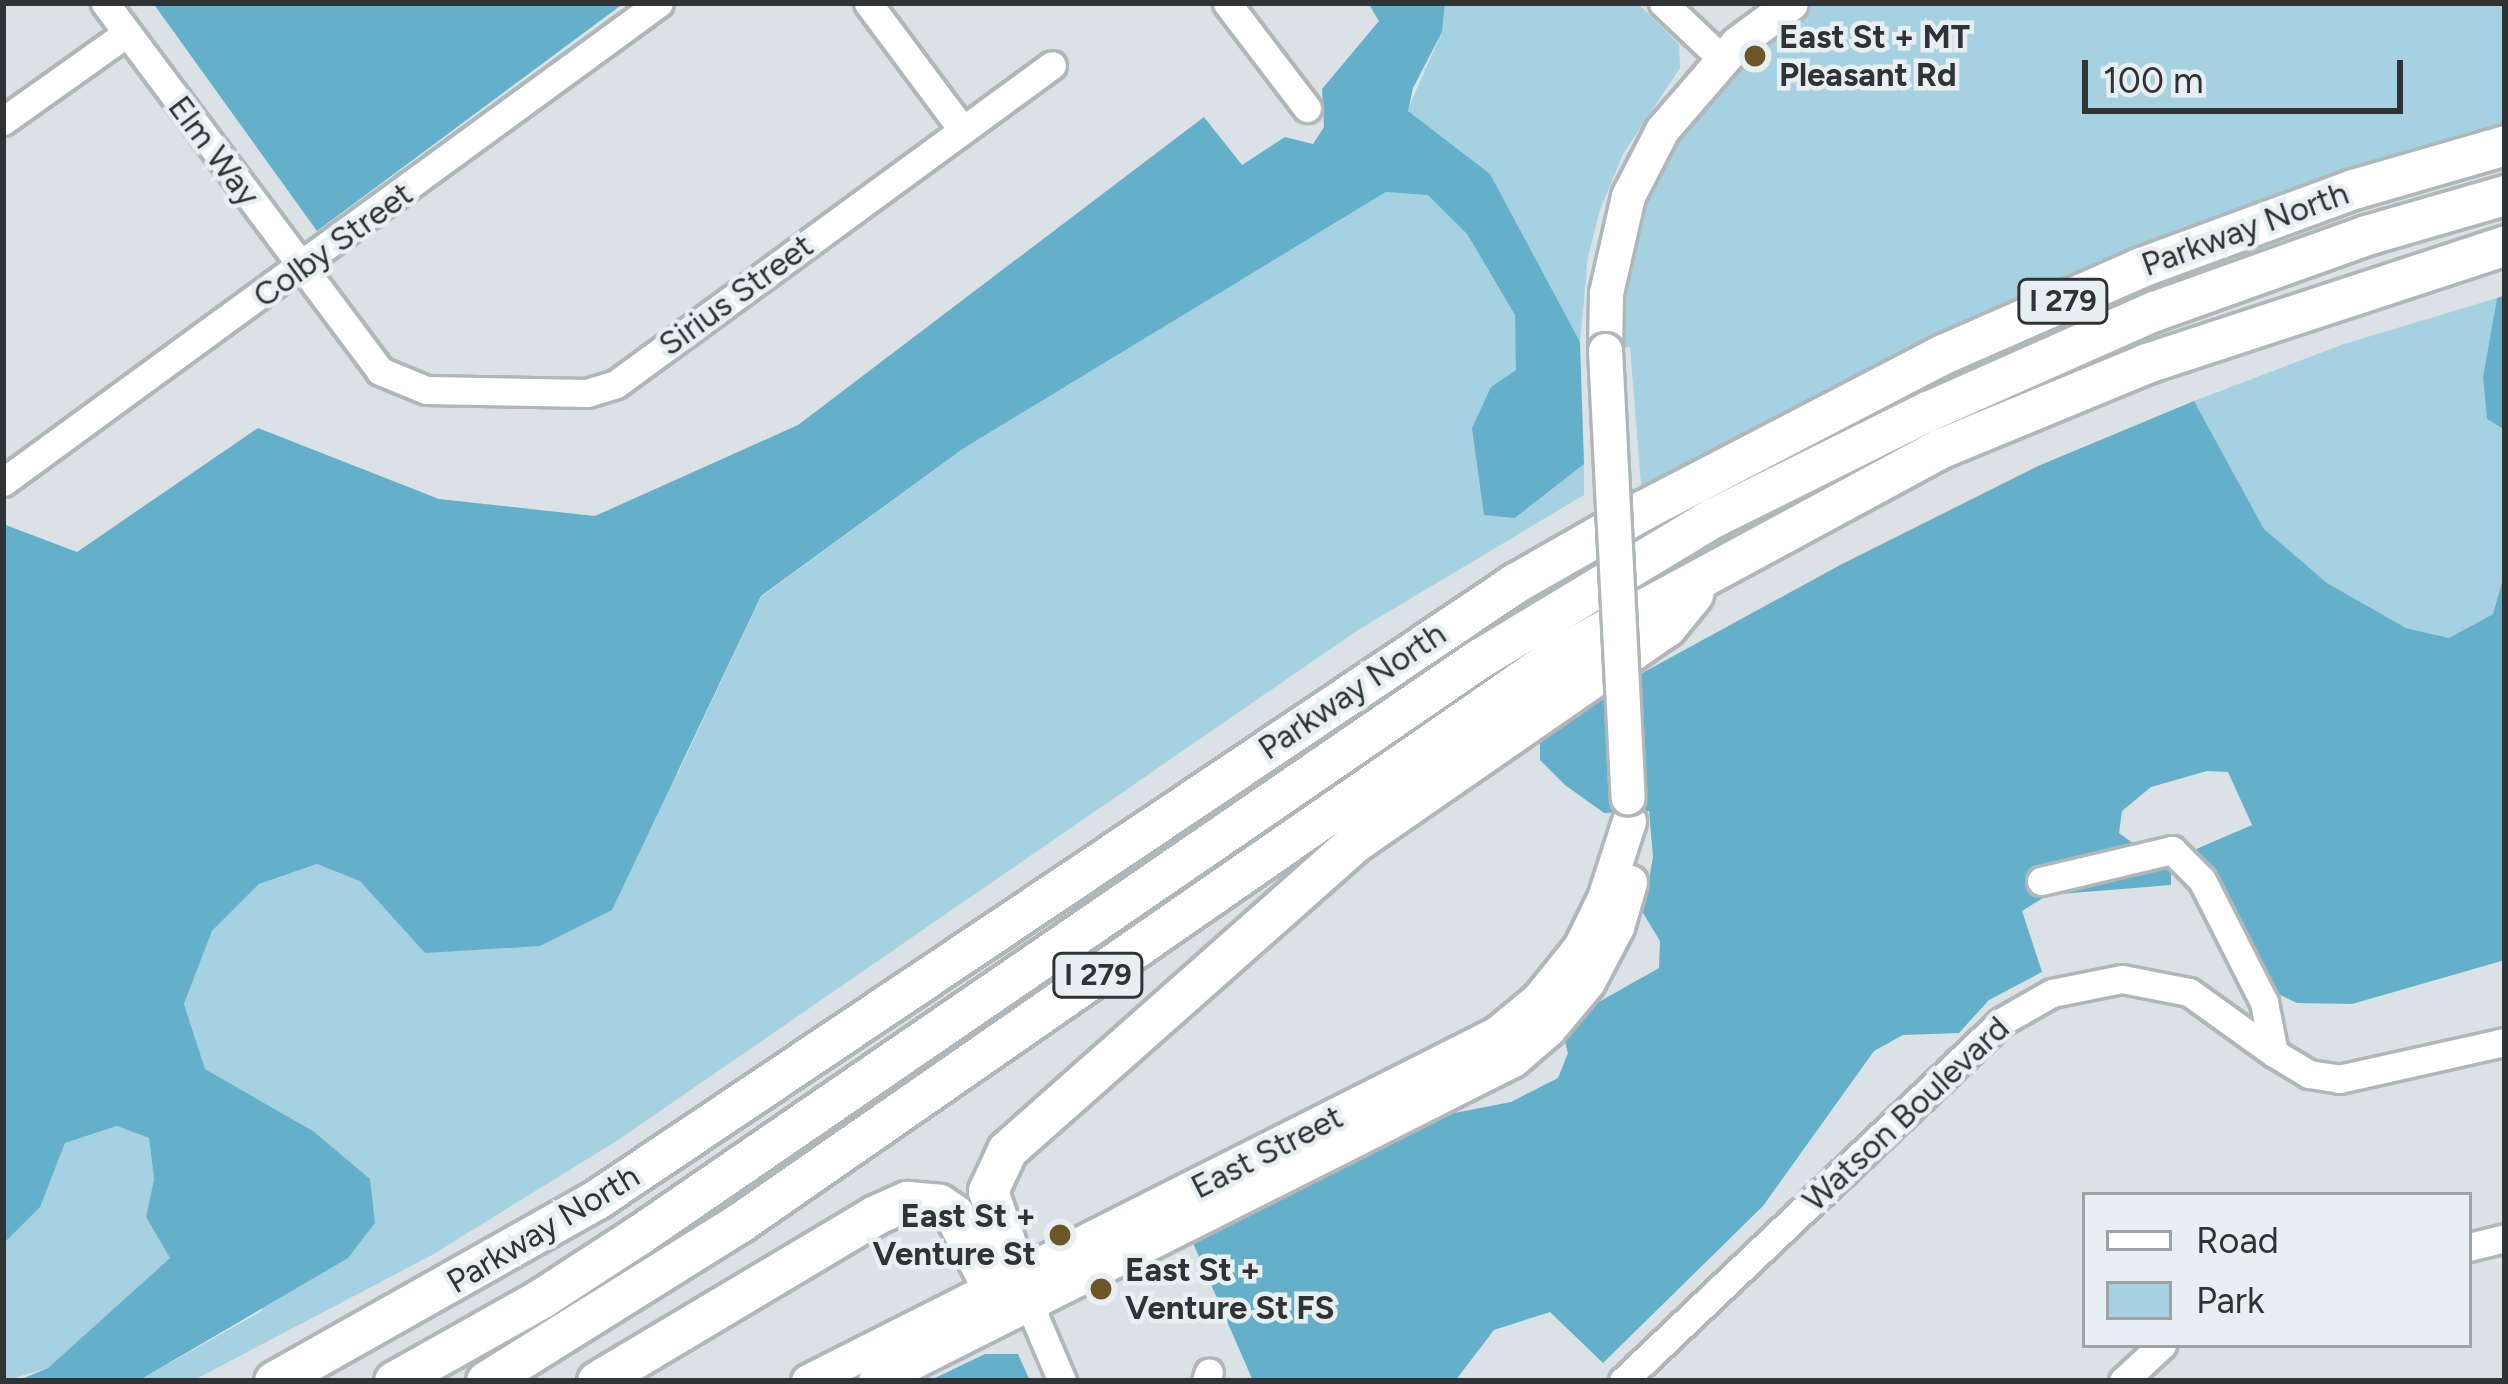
<!DOCTYPE html>
<style>
body{margin:0}
#map{position:relative;width:2508px;height:1384px;overflow:hidden;background:#dae2e5;font-family:Figtree,sans-serif}
div>[style]{position:absolute}
.green>*{inset:0;background:#a5d1e1}
.forest>*{inset:0;background:#64b0cb}
.roads{filter:drop-shadow(3px 0 #afb7ba) drop-shadow(-3px 0 #afb7ba) drop-shadow(0 3px #afb7ba) drop-shadow(0 -3px #afb7ba)}
.minor>*{height:27px;margin:-13.5px;padding:0 13.5px;transform-origin:13.5px;border-radius:13.5px;background:#fff}
.major>*{height:33px;margin:-16.5px;padding:0 16.5px;transform-origin:16.5px;border-radius:16.5px;background:#fff}
.highway>*{height:39px;margin:-19.5px;padding:0 19.5px;transform-origin:19.5px;border-radius:19.5px;background:#fff}
.bridges{filter:drop-shadow(3px 0 #afb7ba) drop-shadow(-3px 0 #afb7ba) drop-shadow(0 3px #afb7ba) drop-shadow(0 -3px #afb7ba)}
.major-bridge>*{height:33px;margin:-16.5px;padding:0 16.5px;transform-origin:16.5px;border-radius:16.5px;background:#fff}
.dots>*{width:33px;height:33px;translate:-50% -50%;box-sizing:border-box;border:6px solid #e7eff2;border-radius:50%}
span{translate:-50% -50%;white-space:nowrap;text-align:center;line-height:1.15;-webkit-text-stroke:9px #e7eff2;paint-order:stroke}
.shield-label span{padding:3px 9px;background:#e7eff2;border:3px solid;border-radius:9px;-webkit-text-stroke-width:0}
.shield-label{font-size:30px;color:#303335;font-weight:700}
.poi-label{font-size:33px;color:#303335;font-weight:700}
.left{translate:0 -50%;text-align:left}
.right{translate:-100% -50%;text-align:right}
.street-label{font-size:33px;color:#303335}
.frame{position:absolute;inset:0;border:6px solid #303335;pointer-events:none}
.legend{position:absolute;left:2082px;top:1192px;width:390px;height:156px;box-sizing:border-box;background:#e7eff2;border:3px solid #9ea4a6;margin:0;padding:15px 21px;list-style:none;font-size:36px;color:#303335}
.legend li{display:flex;align-items:center;gap:24px;height:60px}
.legend b{width:60px;border:3px solid #9ea4a6}
.scale{position:absolute;left:2082px;top:60px;width:321px;height:54px;box-sizing:border-box;border:6px solid #303335;border-top:0;padding-left:15px;font-size:36px;line-height:42px;white-space:nowrap;color:#303335;-webkit-text-stroke:9px #e7eff2;paint-order:stroke}
</style>
<div id="map">
<div class="green">
<i style="clip-path:polygon(1445px 3px,1637px 3px,1679px 44px,1680px 68px,1623px 154px,1600px 210px,1588px 257px,1580px 342px,1533px 264px,1407px 111px,1442px 32px)"></i>
<i style="clip-path:polygon(1791px 3px,2505px 3px,2505px 145px,2353px 189px,1643px 510px,1630px 347px,1605px 350px,1662px 130px)"></i>
<i style="clip-path:polygon(1386px 192px,1428px 194px,1467px 234px,1515px 315px,1517px 370px,1491px 387px,1515px 518px,1584px 464px,1584px 495px,1358px 630px,618px 1140px,432px 1255px,192px 1381px,138px 1381px,262px 1311px,313px 1131px,205px 1069px,184px 1004px,212px 931px,259px 884px,317px 864px,361px 881px,425px 953px,678px 773px,761px 597px,964px 448px)"></i>
<i style="clip-path:polygon(2497px 298px,2483px 377px,2487px 419px,2505px 430px,2505px 571px,2493px 614px,2449px 638px,2406px 628px,2327px 583px,2264px 529px,2194px 401px,2344px 344px)"></i>
<i style="clip-path:polygon(117px 1126px,149px 1138px,154px 1179px,146px 1217px,170px 1258px,48px 1368px,3px 1381px,3px 1244px,39px 1207px,65px 1143px)"></i>
</div>
<div class="forest">
<i style="clip-path:polygon(153px 3px,624px 3px,317px 231px)"></i>
<i style="clip-path:polygon(1368px 3px,1445px 3px,1442px 32px,1413px 88px,1408px 111px,1490px 174px,1580px 342px,1584px 464px,1515px 518px,1484px 515px,1472px 428px,1491px 387px,1516px 370px,1515px 315px,1467px 234px,1428px 195px,1386px 192px,964px 448px,761px 596px,612px 910px,540px 946px,425px 953px,360px 881px,317px 864px,259px 884px,212px 931px,184px 1004px,205px 1069px,313px 1131px,370px 1179px,375px 1223px,348px 1258px,138px 1381px,17px 1381px,48px 1368px,170px 1258px,146px 1217px,154px 1179px,149px 1138px,117px 1126px,65px 1143px,40px 1207px,3px 1244px,3px 524px,77px 552px,258px 428px,439px 499px,595px 516px,798px 425px,1204px 117px,1242px 165px,1285px 137px,1313px 144px,1324px 127px,1322px 89px,1379px 21px)"></i>
<i style="clip-path:polygon(2505px 295px,2505px 430px,2487px 419px,2483px 377px,2497px 298px)"></i>
<i style="clip-path:polygon(2194px 401px,2264px 529px,2327px 583px,2406px 628px,2449px 638px,2493px 614px,2505px 571px,2505px 960px,2352px 1004px,2297px 1003px,2270px 990px,2214px 875px,2194px 850px,2252px 825px,2228px 772px,2207px 771px,2151px 787px,2122px 811px,2119px 833px,2171px 871px,2171px 885px,2048px 895px,2022px 911px,2042px 972px,1989px 1000px,1959px 1033px,1903px 1035px,1874px 1051px,1763px 1206px,1603px 1363px,1550px 1312px,1494px 1330px,1455px 1381px,1253px 1381px,1193px 1243px,1449px 1114px,1511px 1102px,1558px 1078px,1568px 1053px,1563px 1034px,1581px 1012px,1659px 968px,1660px 941px,1643px 913px,1653px 857px,1649px 811px,1604px 813px,1565px 785px,1540px 760px,1540px 741px,1549px 724px,1842px 564px,2038px 466px)"></i>
<i style="clip-path:polygon(985px 1354px,1018px 1354px,1030px 1381px,929px 1381px)"></i>
</div>
<div class="roads">
<div class="minor">
<i style="left:105px;top:3px;width:459px;rotate:53.2deg"></i>
<i style="left:380px;top:371px;width:50px;rotate:22.4deg"></i>
<i style="left:426px;top:390px;width:161px;rotate:1.1deg"></i>
<i style="left:587px;top:393px;width:30px;rotate:-17deg"></i>
<i style="left:616px;top:384px;width:540px;rotate:-36.19deg"></i>
<i style="left:868px;top:3px;width:157px;rotate:53.3deg"></i>
<i style="left:1227px;top:3px;width:132px;rotate:52.7deg"></i>
<i style="left:1663px;top:3px;width:81px;rotate:43.5deg"></i>
<i style="left:3px;top:121px;width:152px;rotate:-35.4deg"></i>
<i style="left:3px;top:482px;width:812px;rotate:-36.14deg"></i>
<i style="left:2041px;top:881px;width:135px;rotate:-13.3deg"></i>
<i style="left:2172px;top:850px;width:42px;rotate:45deg"></i>
<i style="left:2202px;top:880px;width:137px;rotate:63.1deg"></i>
<i style="left:2264px;top:1002px;width:52px;rotate:78.9deg"></i>
<i style="left:2469px;top:1247px;width:37px;rotate:-14deg"></i>
<i style="left:1030px;top:1306px;width:82px;rotate:66.9deg"></i>
<i style="left:1206px;top:1381px;width:9px;rotate:-72deg"></i>
<i style="left:1623px;top:1381px;width:521px;rotate:-43.52deg"></i>
<i style="left:2001px;top:1022px;width:59px;rotate:-29.6deg"></i>
<i style="left:2052px;top:993px;width:71px;rotate:-11.3deg"></i>
<i style="left:2122px;top:979px;width:68px;rotate:11deg"></i>
<i style="left:2189px;top:992px;width:105px;rotate:35.7deg"></i>
<i style="left:2274px;top:1053px;width:41px;rotate:31deg"></i>
<i style="left:2309px;top:1074px;width:30px;rotate:9deg"></i>
<i style="left:2339px;top:1079px;width:170px;rotate:-12.6deg"></i>
<i style="left:2123px;top:1381px;width:53px;rotate:-42.7deg"></i>
</div>
<div class="major">
<i style="left:1605px;top:350px;width:57px;rotate:-89deg"></i>
<i style="left:1606px;top:293px;width:99px;rotate:-77.2deg"></i>
<i style="left:1628px;top:196px;width:74px;rotate:-62.7deg"></i>
<i style="left:1662px;top:130px;width:115px;rotate:-49.2deg"></i>
<i style="left:1737px;top:43px;width:67px;rotate:-36.5deg"></i>
<i style="left:808px;top:1381px;width:772px;rotate:-26.8deg"></i>
<i style="left:1497px;top:1033px;width:53px;rotate:-39.7deg"></i>
<i style="left:1538px;top:999px;width:67px;rotate:-51.1deg"></i>
<i style="left:1580px;top:947px;width:55px;rotate:-63.9deg"></i>
<i style="left:1604px;top:898px;width:81px;rotate:-72deg"></i>
<i style="left:875px;top:1381px;width:714px;rotate:-26.71deg"></i>
<i style="left:1513px;top:1060px;width:46px;rotate:-40.6deg"></i>
<i style="left:1548px;top:1030px;width:62px;rotate:-50.2deg"></i>
<i style="left:1588px;top:982px;width:62px;rotate:-62.2deg"></i>
<i style="left:1617px;top:927px;width:47px;rotate:-73.9deg"></i>
</div>
<div class="highway">
<i style="left:1017px;top:1276px;width:90px;rotate:-108.8deg"></i>
<i style="left:988px;top:1191px;width:45px;rotate:-65.1deg"></i>
<i style="left:1007px;top:1150px;width:465px;rotate:-41.5deg"></i>
<i style="left:1355px;top:842px;width:378px;rotate:-34.7deg"></i>
<i style="left:1666px;top:627px;width:43px;rotate:-50.7deg"></i>
<i style="left:274px;top:1381px;width:371px;rotate:-29.4deg"></i>
<i style="left:597px;top:1199px;width:1106px;rotate:-33.86deg"></i>
<i style="left:1515px;top:583px;width:147px;rotate:-29.7deg"></i>
<i style="left:1643px;top:510px;width:338px;rotate:-27.5deg"></i>
<i style="left:1943px;top:354px;width:216px;rotate:-23.7deg"></i>
<i style="left:2141px;top:267px;width:226px;rotate:-20.2deg"></i>
<i style="left:2353px;top:189px;width:158px;rotate:-16.1deg"></i>
<i style="left:394px;top:1381px;width:167px;rotate:-29.3deg"></i>
<i style="left:540px;top:1299px;width:116px;rotate:-33deg"></i>
<i style="left:637px;top:1236px;width:1022px;rotate:-34.44deg"></i>
<i style="left:1480px;top:658px;width:273px;rotate:-31.1deg"></i>
<i style="left:1714px;top:517px;width:239px;rotate:-26.4deg"></i>
<i style="left:1928px;top:411px;width:247px;rotate:-23.9deg"></i>
<i style="left:2154px;top:311px;width:225px;rotate:-19.7deg"></i>
<i style="left:2366px;top:235px;width:145px;rotate:-16.1deg"></i>
<i style="left:486px;top:1381px;width:298px;rotate:-32deg"></i>
<i style="left:739px;top:1223px;width:997px;rotate:-34.74deg"></i>
<i style="left:1558px;top:655px;width:435px;rotate:-28.4deg"></i>
<i style="left:1941px;top:448px;width:223px;rotate:-22.4deg"></i>
<i style="left:2147px;top:363px;width:377px;rotate:-18.2deg"></i>
<i style="left:597px;top:1381px;width:324px;rotate:-30.8deg"></i>
<i style="left:875px;top:1215px;width:35px;rotate:-24deg"></i>
<i style="left:907px;top:1201px;width:32px;rotate:5deg"></i>
<i style="left:939px;top:1204px;width:18px;rotate:34deg"></i>
<i style="left:954px;top:1214px;width:83px;rotate:62.8deg"></i>
<i style="left:992px;top:1288px;width:18px;rotate:41deg"></i>
<i style="left:1006px;top:1300px;width:25px;rotate:14deg"></i>
</div>
</div>
<div class="bridges">
<div class="major-bridge">
<i style="left:1605px;top:350px;width:448px;rotate:87.1deg"></i>
</div>
</div>
<div class="dots">
<i style="left:1755px;top:56px;background:#6c5626"></i>
<i style="left:1060px;top:1235px;background:#6c5626"></i>
<i style="left:1101px;top:1289px;background:#6c5626"></i>
</div>
<div class="shield-label">
<span style="left:2063px;top:301px">I 279</span>
<span style="left:1098px;top:975px">I 279</span>
</div>
<div class="poi-label">
<span class="left" style="left:1779px;top:56px">East St + MT<br>Pleasant Rd</span>
<span class="right" style="left:1036px;top:1235px">East St +<br>Venture St</span>
<span class="left" style="left:1125px;top:1289px">East St +<br>Venture St FS</span>
</div>
<div class="street-label">
<span style="left:214px;top:151px;rotate:53deg">Elm Way</span>
<span style="left:2245px;top:229px;rotate:-20deg">Parkway North</span>
<span style="left:333px;top:245px;rotate:-36deg">Colby Street</span>
<span style="left:736px;top:295px;rotate:-36deg">Sirius Street</span>
<span style="left:1352px;top:691px;rotate:-34deg">Parkway North</span>
<span style="left:1906px;top:1114px;rotate:-43deg">Watson Boulevard</span>
<span style="left:1267px;top:1152px;rotate:-27deg">East Street</span>
<span style="left:543px;top:1229px;rotate:-31deg">Parkway North</span>
</div>
<div class="frame"></div>
<ul class="legend">
<li><b style="height:15px;background:#fff"></b>Road</li>
<li><b style="height:33px;background:#a5d1e1"></b>Park</li>
</ul>
<div class="scale">100 m</div>
</div>
